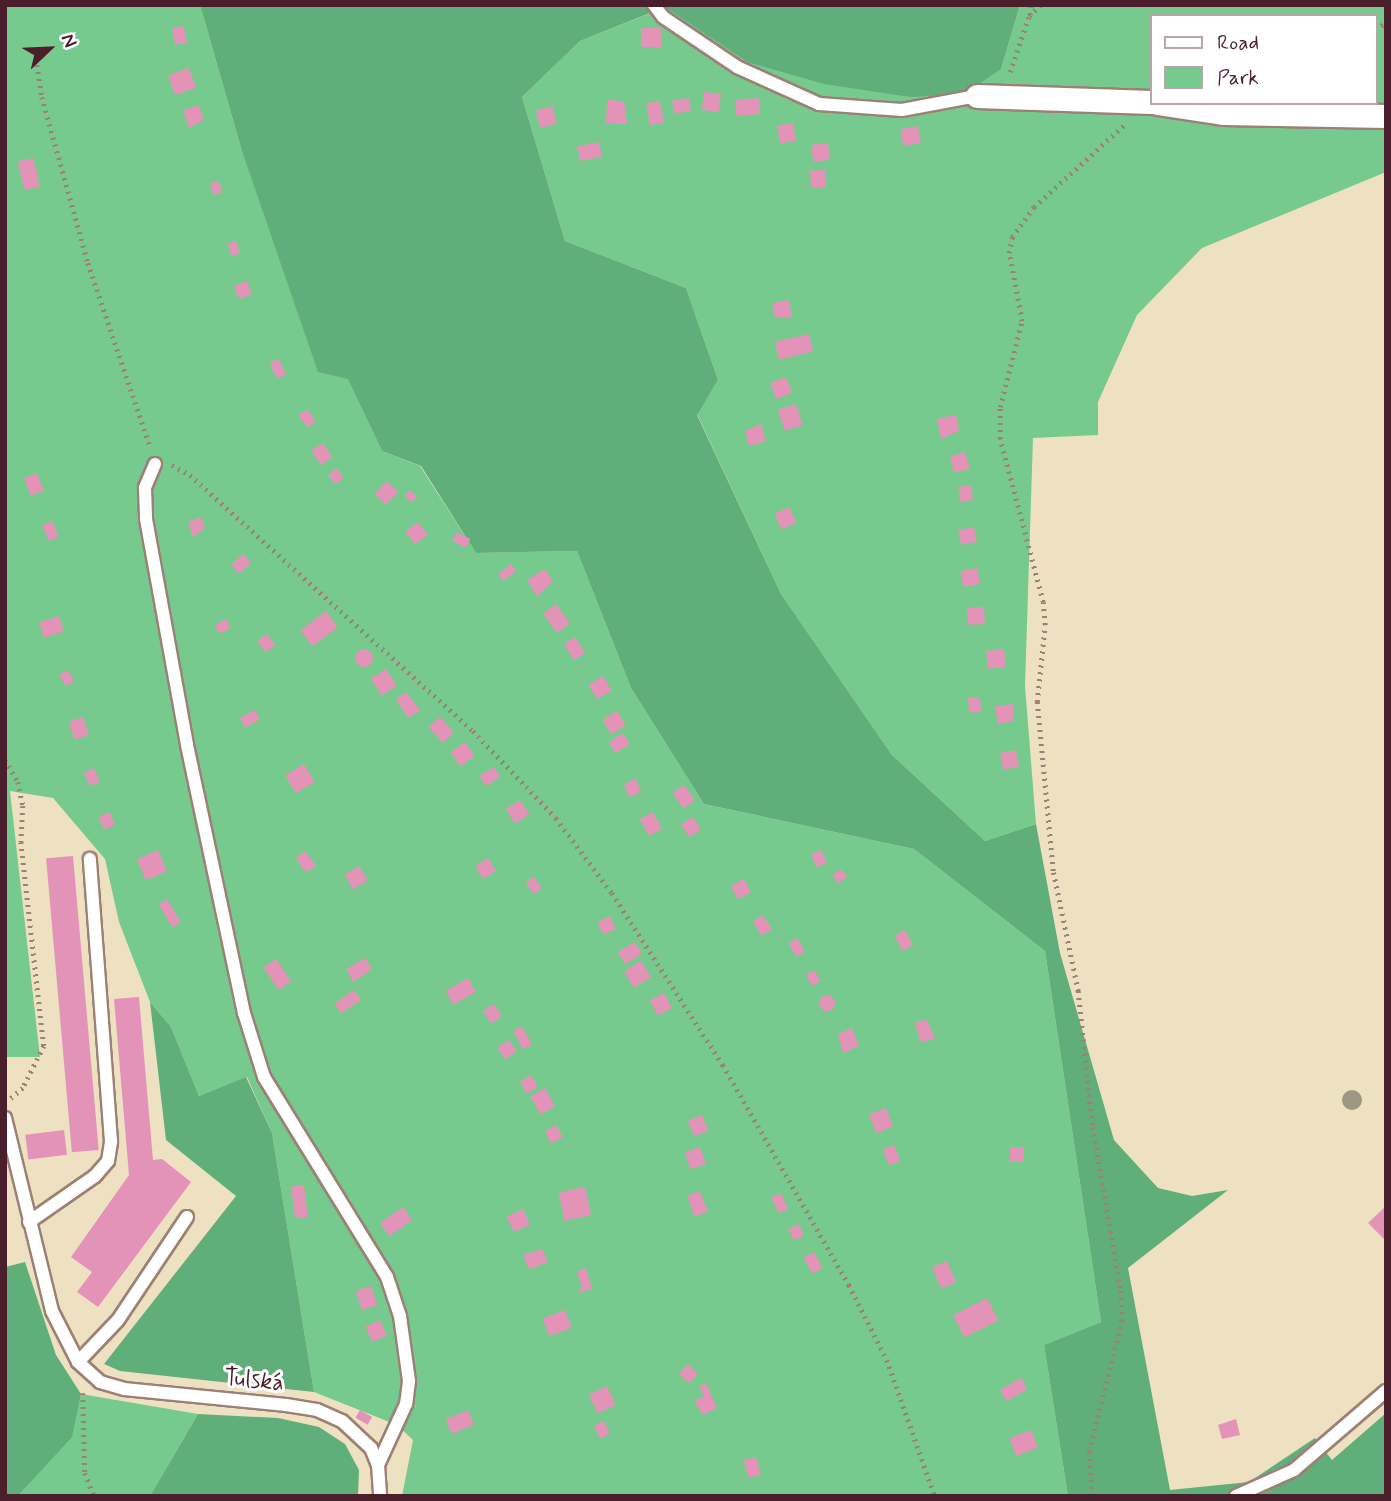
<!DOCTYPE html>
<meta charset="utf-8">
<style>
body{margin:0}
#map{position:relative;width:1391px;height:1501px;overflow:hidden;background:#eee1c1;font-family:Mynerve,sans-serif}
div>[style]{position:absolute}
.green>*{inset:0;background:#76ca8e}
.forest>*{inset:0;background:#60ae79}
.building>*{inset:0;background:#e493b8;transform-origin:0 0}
.round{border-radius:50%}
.path>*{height:4.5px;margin-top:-2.25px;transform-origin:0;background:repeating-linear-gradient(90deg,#9c8076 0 2px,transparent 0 7px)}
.roads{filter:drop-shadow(2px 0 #9c8076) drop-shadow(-2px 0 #9c8076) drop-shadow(0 2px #9c8076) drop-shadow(0 -2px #9c8076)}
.lane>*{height:12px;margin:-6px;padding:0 6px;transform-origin:6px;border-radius:6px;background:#fff}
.street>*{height:23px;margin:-11.5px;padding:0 11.5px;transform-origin:11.5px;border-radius:11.5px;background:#fff}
.trees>*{width:20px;height:20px;margin:-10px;border-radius:50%;background:#9c9782}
span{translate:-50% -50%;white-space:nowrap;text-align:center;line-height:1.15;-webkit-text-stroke:6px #fff;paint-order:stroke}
.street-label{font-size:24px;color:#4a1f2b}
.frame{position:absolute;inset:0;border:7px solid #4a1f2b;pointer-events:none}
.legend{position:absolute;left:1150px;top:14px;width:228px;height:91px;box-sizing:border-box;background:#fff;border:2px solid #b7a5aa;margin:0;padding:9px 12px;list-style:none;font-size:21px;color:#4a1f2b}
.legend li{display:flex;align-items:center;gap:14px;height:35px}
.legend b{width:35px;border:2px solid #b7a5aa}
.north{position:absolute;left:14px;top:14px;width:70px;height:70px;-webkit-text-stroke:5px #fff;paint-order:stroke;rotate:67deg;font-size:19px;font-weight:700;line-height:28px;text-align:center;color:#4a1f2b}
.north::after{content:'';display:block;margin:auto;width:24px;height:32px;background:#4a1f2b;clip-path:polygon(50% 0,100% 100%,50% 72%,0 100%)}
</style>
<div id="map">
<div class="green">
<i style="clip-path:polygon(5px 5px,200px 5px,241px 148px,382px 451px,420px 466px,476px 553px,577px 551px,631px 688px,704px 804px,914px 849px,1045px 951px,1101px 1322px,1044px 1345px,1068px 1496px,402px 1496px,413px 1440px,397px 1425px,314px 1392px,272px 1133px,247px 1077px,199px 1096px,171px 1027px,150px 1002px,119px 922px,105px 859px,53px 798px,10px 791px,40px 1057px,5px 1057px)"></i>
<i style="clip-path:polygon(evenodd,1020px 5px,1386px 5px,1386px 172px,1202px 248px,1137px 315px,1098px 402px,1098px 435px,1033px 438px,1025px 686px,1036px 824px,985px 841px,892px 755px,781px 594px,697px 414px,718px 380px,686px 288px,565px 241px,522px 97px,580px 41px,666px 7px,747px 62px,1001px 69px,1020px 5px,1151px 16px,1375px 16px,1375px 103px,1151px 103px,1151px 16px)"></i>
<i style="clip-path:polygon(81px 1394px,198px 1414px,150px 1496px,18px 1496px,71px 1437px)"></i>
</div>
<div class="forest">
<i style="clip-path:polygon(200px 5px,1020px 5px,1001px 69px,964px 94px,910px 97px,824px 84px,747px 62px,665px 7px,580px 41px,522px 97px,565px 241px,686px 288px,718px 380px,697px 415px,781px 594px,892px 755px,985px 841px,1036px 824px,1060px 953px,1114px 1140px,1158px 1188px,1192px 1196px,1228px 1190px,1128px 1268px,1170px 1490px,1249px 1482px,1315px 1438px,1332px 1460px,1386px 1413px,1386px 1496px,1068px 1496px,1044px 1345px,1101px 1322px,1045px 951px,914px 849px,704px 804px,631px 688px,577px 551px,476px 553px,421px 466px,382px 451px,348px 379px,318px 372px,241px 148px)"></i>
<i style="clip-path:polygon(150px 1002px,171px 1027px,199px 1096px,246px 1077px,272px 1133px,314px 1392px,120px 1371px,104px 1364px,236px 1196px,166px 1140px)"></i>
<i style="clip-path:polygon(25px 1262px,56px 1355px,81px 1394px,72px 1437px,18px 1496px,5px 1496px,5px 1267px)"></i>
<i style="clip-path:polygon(198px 1414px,278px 1418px,319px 1427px,345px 1444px,359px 1470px,358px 1496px,150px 1496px)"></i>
</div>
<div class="building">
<i style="left:184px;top:26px;width:17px;height:12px;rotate:80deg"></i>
<i style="left:641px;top:28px;width:20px;height:19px"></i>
<i style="left:189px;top:68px;width:21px;height:22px;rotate:71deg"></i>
<i style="left:704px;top:92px;width:17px;height:18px;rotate:7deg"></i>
<i style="left:689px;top:98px;width:13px;height:17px;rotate:81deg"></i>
<i style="left:759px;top:98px;width:16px;height:24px;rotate:86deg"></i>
<i style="clip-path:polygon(607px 100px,624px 101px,627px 124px,606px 123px)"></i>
<i style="left:660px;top:101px;width:22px;height:14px;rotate:80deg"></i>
<i style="clip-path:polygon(199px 105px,204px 120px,189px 128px,183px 110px)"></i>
<i style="left:552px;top:106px;width:18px;height:17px;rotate:74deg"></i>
<i style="left:793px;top:123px;width:18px;height:16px;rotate:81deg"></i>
<i style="left:918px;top:126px;width:17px;height:18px;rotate:80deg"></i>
<i style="left:599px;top:142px;width:15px;height:22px;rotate:79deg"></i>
<i style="left:828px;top:143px;width:17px;height:17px;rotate:83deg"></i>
<i style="left:33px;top:158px;width:29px;height:16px;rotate:76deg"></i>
<i style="left:825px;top:170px;width:17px;height:15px;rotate:87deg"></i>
<i style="left:219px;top:181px;width:12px;height:9px;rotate:76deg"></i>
<i style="left:236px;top:241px;width:13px;height:9px;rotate:72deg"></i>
<i style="left:247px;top:281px;width:14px;height:14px;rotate:69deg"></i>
<i style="clip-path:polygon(789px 300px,792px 317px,775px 317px,772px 303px)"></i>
<i style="left:809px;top:334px;width:18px;height:35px;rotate:77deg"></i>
<i style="left:279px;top:359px;width:17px;height:10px;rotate:66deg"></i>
<i style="left:786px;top:377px;width:17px;height:17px;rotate:69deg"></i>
<i style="left:796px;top:404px;width:22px;height:19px;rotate:72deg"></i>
<i style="left:307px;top:409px;width:15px;height:11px;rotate:53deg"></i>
<i style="clip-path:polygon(956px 415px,959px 431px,941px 439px,937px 419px)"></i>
<i style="clip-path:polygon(761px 424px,766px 441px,749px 446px,745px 431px)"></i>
<i style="left:323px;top:443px;width:17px;height:14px;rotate:57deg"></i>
<i style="left:965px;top:452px;width:17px;height:16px;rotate:73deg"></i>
<i style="left:336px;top:468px;width:12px;height:11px;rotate:48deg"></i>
<i style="left:37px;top:473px;width:19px;height:14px;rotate:69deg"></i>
<i style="left:387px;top:481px;width:16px;height:18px;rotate:45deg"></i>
<i style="left:971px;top:485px;width:15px;height:13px;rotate:82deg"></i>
<i style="left:410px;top:490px;width:10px;height:8px;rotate:45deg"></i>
<i style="left:789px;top:507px;width:17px;height:16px;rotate:65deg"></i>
<i style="clip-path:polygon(201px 517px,205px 528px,193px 537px,188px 522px)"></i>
<i style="left:52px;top:521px;width:17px;height:11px;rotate:66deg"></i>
<i style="left:418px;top:522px;width:16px;height:16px;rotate:52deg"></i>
<i style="left:974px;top:527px;width:15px;height:16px;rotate:79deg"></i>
<i style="left:457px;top:532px;width:15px;height:10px;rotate:28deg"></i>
<i style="left:243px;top:554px;width:12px;height:16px;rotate:48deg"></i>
<i style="left:511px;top:564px;width:9px;height:16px;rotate:54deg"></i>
<i style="left:977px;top:568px;width:16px;height:17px;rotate:79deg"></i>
<i style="clip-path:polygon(545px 569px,553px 582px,537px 596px,527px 580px)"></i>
<i style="left:556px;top:604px;width:24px;height:16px;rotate:54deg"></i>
<i style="left:984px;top:607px;width:17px;height:17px;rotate:87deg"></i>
<i style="left:326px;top:611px;width:20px;height:32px;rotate:53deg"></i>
<i style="left:59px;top:616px;width:16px;height:21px;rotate:72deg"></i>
<i style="left:226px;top:619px;width:10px;height:13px;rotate:61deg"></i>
<i style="left:267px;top:634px;width:14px;height:12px;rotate:54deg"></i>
<i style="left:575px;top:637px;width:19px;height:13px;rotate:58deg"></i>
<i class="round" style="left:355px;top:649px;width:18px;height:18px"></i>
<i style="left:1004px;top:649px;width:18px;height:18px;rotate:84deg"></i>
<i style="left:386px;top:669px;width:20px;height:18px;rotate:57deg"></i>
<i style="left:68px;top:670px;width:13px;height:10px;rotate:61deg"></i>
<i style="left:603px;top:676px;width:17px;height:17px;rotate:59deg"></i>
<i style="clip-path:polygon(406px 692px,420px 710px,408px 718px,396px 699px)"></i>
<i style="left:980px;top:697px;width:15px;height:12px;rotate:86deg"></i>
<i style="clip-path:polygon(1013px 704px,1014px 721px,998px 724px,995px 706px)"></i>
<i style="left:255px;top:710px;width:11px;height:17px;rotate:63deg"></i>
<i style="left:617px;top:711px;width:17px;height:17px;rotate:59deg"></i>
<i style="left:83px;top:717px;width:19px;height:15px;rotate:72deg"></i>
<i style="left:440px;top:717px;width:21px;height:15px;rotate:49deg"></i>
<i style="left:623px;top:733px;width:13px;height:17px;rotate:58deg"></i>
<i style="left:465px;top:742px;width:17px;height:18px;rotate:54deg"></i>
<i style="left:1016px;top:750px;width:17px;height:16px;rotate:80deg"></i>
<i style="left:304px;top:764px;width:21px;height:22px;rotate:59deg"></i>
<i style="left:494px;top:767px;width:12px;height:17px;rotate:59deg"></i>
<i style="left:94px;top:768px;width:15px;height:11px;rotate:67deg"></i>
<i style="left:636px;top:779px;width:14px;height:13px;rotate:69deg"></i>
<i style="left:684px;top:785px;width:19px;height:14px;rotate:55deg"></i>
<i style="left:520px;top:800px;width:17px;height:17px;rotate:57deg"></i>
<i style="left:110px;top:812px;width:14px;height:12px;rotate:69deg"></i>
<i style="left:653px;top:812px;width:19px;height:15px;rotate:62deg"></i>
<i style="left:693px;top:817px;width:15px;height:14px;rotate:58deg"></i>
<i style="left:158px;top:850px;width:23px;height:23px;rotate:67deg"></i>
<i style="left:821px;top:850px;width:14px;height:11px;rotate:65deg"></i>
<i style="left:305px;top:851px;width:18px;height:12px;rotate:52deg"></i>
<i style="left:73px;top:856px;width:295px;height:27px;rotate:85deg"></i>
<i style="left:488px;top:858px;width:15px;height:15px;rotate:58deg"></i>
<i style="left:359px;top:866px;width:17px;height:17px;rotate:59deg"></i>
<i style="left:841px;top:869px;width:10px;height:11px;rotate:53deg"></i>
<i style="left:534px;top:877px;width:14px;height:10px;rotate:56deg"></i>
<i style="left:744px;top:879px;width:15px;height:15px;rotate:62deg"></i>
<i style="left:167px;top:899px;width:27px;height:10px;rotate:59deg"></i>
<i style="left:763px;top:915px;width:17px;height:12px;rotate:59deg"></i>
<i style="left:610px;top:916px;width:14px;height:14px;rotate:65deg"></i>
<i style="left:905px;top:930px;width:17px;height:12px;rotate:62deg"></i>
<i style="left:797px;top:938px;width:16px;height:10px;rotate:60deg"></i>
<i style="left:635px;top:942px;width:14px;height:20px;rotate:60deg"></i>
<i style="clip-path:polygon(365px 958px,372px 969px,353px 982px,346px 969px)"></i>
<i style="left:276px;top:959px;width:27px;height:15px;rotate:56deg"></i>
<i style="left:641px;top:961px;width:19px;height:20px;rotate:58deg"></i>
<i style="left:814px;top:970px;width:13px;height:10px;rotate:58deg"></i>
<i style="left:468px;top:978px;width:16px;height:26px;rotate:60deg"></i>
<i style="left:354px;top:990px;width:12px;height:24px;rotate:55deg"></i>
<i style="left:664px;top:993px;width:17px;height:16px;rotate:62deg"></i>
<i class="round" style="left:819px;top:995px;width:16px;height:16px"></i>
<i style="clip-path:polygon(139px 997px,153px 1160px,162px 1159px,191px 1182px,98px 1307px,77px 1292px,92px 1272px,71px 1257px,129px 1175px,114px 999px)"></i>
<i style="left:494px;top:1004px;width:15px;height:13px;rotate:58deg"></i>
<i style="clip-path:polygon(927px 1020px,935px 1039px,920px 1042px,915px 1022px)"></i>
<i style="left:522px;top:1026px;width:21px;height:10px;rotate:62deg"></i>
<i style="clip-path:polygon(852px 1028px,859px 1046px,843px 1053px,838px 1034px)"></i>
<i style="left:509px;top:1040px;width:14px;height:14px;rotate:56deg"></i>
<i style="left:531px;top:1075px;width:14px;height:13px;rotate:60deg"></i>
<i style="left:545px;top:1088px;width:21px;height:17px;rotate:61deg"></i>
<i style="left:886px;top:1108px;width:20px;height:18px;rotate:70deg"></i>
<i style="left:702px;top:1115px;width:17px;height:15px;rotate:69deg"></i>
<i style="left:556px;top:1125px;width:14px;height:13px;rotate:60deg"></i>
<i style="left:64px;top:1130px;width:25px;height:39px;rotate:83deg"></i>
<i style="left:894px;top:1145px;width:17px;height:12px;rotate:69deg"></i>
<i style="left:700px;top:1147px;width:18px;height:16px;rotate:71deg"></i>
<i style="left:1010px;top:1147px;width:14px;height:15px"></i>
<i style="left:304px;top:1185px;width:32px;height:13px;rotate:83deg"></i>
<i style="left:585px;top:1187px;width:29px;height:27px;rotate:78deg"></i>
<i style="left:700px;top:1191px;width:22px;height:14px;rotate:69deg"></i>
<i style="clip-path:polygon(781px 1193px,788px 1209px,779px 1213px,771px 1198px)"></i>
<i style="clip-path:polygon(1386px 1206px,1386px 1241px,1368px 1223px)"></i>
<i style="left:403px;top:1207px;width:16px;height:28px;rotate:55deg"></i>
<i style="left:523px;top:1209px;width:17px;height:18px;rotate:65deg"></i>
<i style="clip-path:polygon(799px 1224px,804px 1236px,794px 1240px,788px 1229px)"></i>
<i style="clip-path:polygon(542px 1249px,548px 1262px,529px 1269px,523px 1255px)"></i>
<i style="left:814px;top:1252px;width:18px;height:12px;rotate:61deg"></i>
<i style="left:947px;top:1261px;width:23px;height:16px;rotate:67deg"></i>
<i style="clip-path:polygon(586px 1268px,592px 1289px,578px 1293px,582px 1288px,577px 1271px)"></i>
<i style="left:371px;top:1286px;width:20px;height:16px;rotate:72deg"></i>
<i style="left:987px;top:1298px;width:25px;height:38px;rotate:63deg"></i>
<i style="left:565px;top:1310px;width:19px;height:24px;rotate:69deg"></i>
<i style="left:380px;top:1320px;width:17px;height:16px;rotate:66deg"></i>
<i style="left:688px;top:1364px;width:14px;height:13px;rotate:45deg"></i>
<i style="left:1021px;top:1378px;width:13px;height:24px;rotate:61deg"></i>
<i style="clip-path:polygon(706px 1383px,717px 1408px,703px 1415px,694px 1401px,704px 1396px,699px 1386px)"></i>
<i style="left:607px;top:1386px;width:21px;height:20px;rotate:65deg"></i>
<i style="left:360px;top:1410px;width:14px;height:9px;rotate:30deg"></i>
<i style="left:468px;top:1410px;width:16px;height:24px;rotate:68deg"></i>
<i style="clip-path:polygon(1236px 1419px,1240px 1435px,1222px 1439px,1218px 1425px)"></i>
<i style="left:604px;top:1421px;width:14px;height:11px;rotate:65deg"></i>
<i style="left:1031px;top:1430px;width:19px;height:23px;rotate:69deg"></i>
<i style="left:756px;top:1457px;width:18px;height:13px;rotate:74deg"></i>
</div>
<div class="path">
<i style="left:1030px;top:15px;width:10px;rotate:-84deg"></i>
<i style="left:1375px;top:29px;width:13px;rotate:-29deg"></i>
<i style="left:35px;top:51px;width:47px;rotate:81.3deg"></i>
<i style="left:42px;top:97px;width:172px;rotate:74.5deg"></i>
<i style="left:88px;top:263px;width:193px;rotate:71.3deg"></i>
<i style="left:1010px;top:72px;width:59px;rotate:-71.3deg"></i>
<i style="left:1029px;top:16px;width:16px;rotate:-45deg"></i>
<i style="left:172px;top:465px;width:21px;rotate:29deg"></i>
<i style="left:190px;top:475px;width:382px;rotate:42.1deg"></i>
<i style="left:473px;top:731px;width:120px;rotate:46.3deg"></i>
<i style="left:556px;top:818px;width:94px;rotate:53.3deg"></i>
<i style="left:612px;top:893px;width:205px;rotate:57.2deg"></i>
<i style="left:723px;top:1065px;width:254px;rotate:60.2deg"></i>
<i style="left:849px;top:1285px;width:84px;rotate:63.1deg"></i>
<i style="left:887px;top:1360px;width:144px;rotate:70.6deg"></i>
<i style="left:5px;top:760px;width:26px;rotate:59deg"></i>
<i style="left:18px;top:782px;width:25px;rotate:78deg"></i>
<i style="left:23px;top:806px;width:36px;rotate:93deg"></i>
<i style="left:21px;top:842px;width:205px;rotate:83.6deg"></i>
<i style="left:44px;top:1046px;width:47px;rotate:116.6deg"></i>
<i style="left:23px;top:1088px;width:20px;rotate:139deg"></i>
<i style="left:83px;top:1393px;width:80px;rotate:88.6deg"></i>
<i style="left:85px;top:1473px;width:25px;rotate:69deg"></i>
<i style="left:1092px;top:1496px;width:45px;rotate:-93.8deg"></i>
<i style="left:1089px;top:1451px;width:134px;rotate:-75.8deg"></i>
<i style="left:1122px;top:1321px;width:33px;rotate:-93deg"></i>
<i style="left:1120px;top:1288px;width:165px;rotate:-99.7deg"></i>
<i style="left:1092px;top:1125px;width:135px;rotate:-96deg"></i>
<i style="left:1078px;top:991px;width:123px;rotate:-101.8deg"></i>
<i style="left:1053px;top:871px;width:170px;rotate:-95.4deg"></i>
<i style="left:1037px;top:702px;width:77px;rotate:-84.1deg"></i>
<i style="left:1045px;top:625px;width:23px;rotate:-95deg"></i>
<i style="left:1043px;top:602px;width:169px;rotate:-104.8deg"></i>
<i style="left:1000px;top:439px;width:32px;rotate:-90deg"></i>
<i style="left:1000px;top:407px;width:89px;rotate:-75.7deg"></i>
<i style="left:1022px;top:321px;width:69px;rotate:-100.8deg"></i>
<i style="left:1009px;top:253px;width:16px;rotate:-79deg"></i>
<i style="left:1012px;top:237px;width:37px;rotate:-54deg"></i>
<i style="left:1034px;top:207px;width:122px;rotate:-42.3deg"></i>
</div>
<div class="roads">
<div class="lane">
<i style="left:654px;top:5px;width:15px;rotate:53deg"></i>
<i style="left:663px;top:17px;width:89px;rotate:34deg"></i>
<i style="left:737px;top:67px;width:90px;rotate:24.3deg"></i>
<i style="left:819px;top:104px;width:83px;rotate:4.1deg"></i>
<i style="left:902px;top:110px;width:76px;rotate:-10.6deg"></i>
<i style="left:155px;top:464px;width:26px;rotate:113deg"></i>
<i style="left:145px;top:488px;width:31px;rotate:88deg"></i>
<i style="left:146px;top:519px;width:230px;rotate:79.7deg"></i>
<i style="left:187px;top:745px;width:274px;rotate:78deg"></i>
<i style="left:244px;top:1013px;width:67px;rotate:72.6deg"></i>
<i style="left:264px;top:1077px;width:235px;rotate:58.4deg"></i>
<i style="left:387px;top:1277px;width:41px;rotate:71.6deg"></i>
<i style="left:400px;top:1316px;width:66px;rotate:82.1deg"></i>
<i style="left:409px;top:1381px;width:23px;rotate:97deg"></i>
<i style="left:406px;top:1404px;width:67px;rotate:114.7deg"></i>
<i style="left:5px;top:1118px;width:199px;rotate:76.3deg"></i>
<i style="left:52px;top:1311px;width:57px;rotate:63deg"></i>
<i style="left:78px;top:1362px;width:30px;rotate:42deg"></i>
<i style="left:100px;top:1382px;width:25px;rotate:16deg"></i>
<i style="left:124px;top:1389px;width:163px;rotate:5.6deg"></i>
<i style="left:286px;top:1405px;width:31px;rotate:9deg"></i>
<i style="left:317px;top:1410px;width:27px;rotate:24deg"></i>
<i style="left:342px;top:1421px;width:40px;rotate:43deg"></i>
<i style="left:371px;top:1448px;width:18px;rotate:68deg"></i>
<i style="left:378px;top:1465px;width:31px;rotate:86deg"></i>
<i style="left:29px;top:1222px;width:80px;rotate:-34.9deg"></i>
<i style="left:95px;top:1176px;width:20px;rotate:-49deg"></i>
<i style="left:108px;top:1161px;width:20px;rotate:-81deg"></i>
<i style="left:111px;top:1141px;width:283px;rotate:-94.3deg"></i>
<i style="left:78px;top:1362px;width:58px;rotate:-46.4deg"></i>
<i style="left:118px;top:1320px;width:124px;rotate:-56.2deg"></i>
<i style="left:1236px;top:1496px;width:64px;rotate:-24.1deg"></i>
<i style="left:1294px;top:1470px;width:121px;rotate:-40.7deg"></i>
</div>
<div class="street">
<i style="left:977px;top:96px;width:174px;rotate:2deg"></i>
<i style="left:1157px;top:103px;width:68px;rotate:8.5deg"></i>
<i style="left:1224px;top:113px;width:162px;rotate:1.1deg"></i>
</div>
</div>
<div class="trees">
<i style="left:1352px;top:1100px"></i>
</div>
<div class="street-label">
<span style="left:254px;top:1381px;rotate:6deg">Tulská</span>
</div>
<div class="frame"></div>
<ul class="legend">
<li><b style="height:9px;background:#fff"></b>Road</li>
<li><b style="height:19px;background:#76ca8e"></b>Park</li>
</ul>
<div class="north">N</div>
</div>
